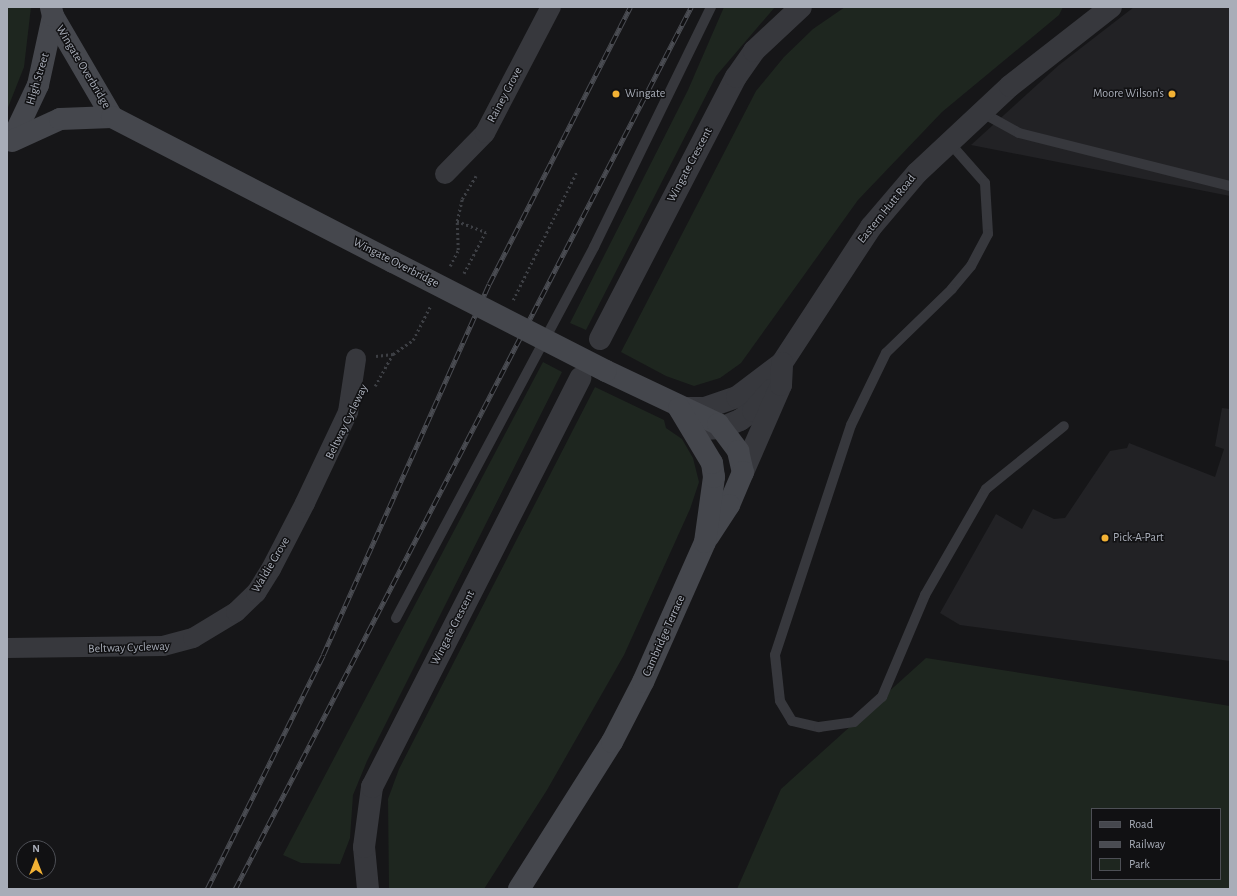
<!DOCTYPE html>
<style>
body{margin:0}
#map{position:relative;width:1237px;height:896px;overflow:hidden;background:#161618;font-family:"Alegreya Sans",sans-serif}
div>[style]{position:absolute}
.built>*{inset:0;background:#222225}
.green>*{inset:0;background:#1e261f}
.path>*{height:2.5px;margin-top:-1.25px;transform-origin:0;background:repeating-linear-gradient(90deg,#3d3f44 0 2px,transparent 0 5px)}
.service>*{height:10px;margin:-5px;padding:0 5px;transform-origin:5px;border-radius:5px;background:#37383d}
.minor>*{height:20px;margin:-10px;padding:0 10px;transform-origin:10px;border-radius:10px;background:#37383d}
.tertiary>*{height:22px;margin:-11px;padding:0 11px;transform-origin:11px;border-radius:11px;background:#37383d}
.secondary>*{height:22px;margin:-11px;padding:0 11px;transform-origin:11px;border-radius:11px;background:#45474d}
.rail>*{height:4.5px;margin-top:-2.25px;transform-origin:0;background:repeating-linear-gradient(90deg,#111113 0 9px,#4a4c52 0 18px);box-sizing:border-box;border-block:1px solid #4a4c52}
.secondary-bridge>*{height:22px;margin:-11px;padding:0 11px;transform-origin:11px;border-radius:11px;background:#45474d}
.dots>*{width:11px;height:11px;translate:-50% -50%;box-sizing:border-box;border:2px solid #111113;border-radius:50%}
span{translate:-50% -50%;white-space:nowrap;text-align:center;line-height:1.15;-webkit-text-stroke:3px #111113;paint-order:stroke}
.street-label{font-size:12px;color:#a8adb8}
.poi-label{font-size:12px;color:#a8adb8}
.left{translate:0 -50%;text-align:left}
.right{translate:-100% -50%;text-align:right}
.frame{position:absolute;inset:0;border:8px solid #a8adb8;pointer-events:none}
.legend{position:absolute;left:1091px;top:808px;width:130px;height:72px;box-sizing:border-box;background:#111113;border:1px solid #4d4f55;margin:0;padding:5px 7px;list-style:none;font-size:12px;color:#a8adb8}
.legend li{display:flex;align-items:center;gap:8px;height:20px}
.legend b{width:20px;border:1px solid #4d4f55}
.north{position:absolute;left:16px;top:840px;width:40px;height:40px;box-sizing:border-box;background:#111113;border:1px solid #4d4f55;border-radius:50%;rotate:0deg;font-size:11px;font-weight:700;line-height:16px;text-align:center;color:#a8adb8}
.north::after{content:'';display:block;margin:auto;width:14px;height:18px;background:#f2b134;clip-path:polygon(50% 0,100% 100%,50% 72%,0 100%)}
</style>
<div id="map">
<div class="built">
<i style="clip-path:polygon(1134px 7px,1230px 7px,1230px 196px,971px 145px,1059px 65px)"></i>
<i style="clip-path:polygon(1222px 408px,1230px 409px,1230px 661px,960px 625px,940px 613px,996px 514px,1022px 529px,1033px 509px,1054px 519px,1065px 518px,1110px 451px,1127px 448px,1129px 443px,1215px 477px,1224px 449px,1215px 446px)"></i>
</div>
<div class="green">
<i style="clip-path:polygon(7px 7px,31px 7px,24px 67px,7px 110px)"></i>
<i style="clip-path:polygon(724px 7px,775px 7px,716px 76px,586px 330px,570px 323px,688px 90px)"></i>
<i style="clip-path:polygon(845px 7px,1063px 7px,1059px 15px,942px 112px,858px 200px,741px 363px,720px 378px,694px 386px,666px 376px,621px 352px,756px 91px,784px 57px,813px 29px)"></i>
<i style="clip-path:polygon(543px 362px,562px 372px,367px 761px,353px 795px,350px 838px,340px 864px,301px 863px,283px 855px)"></i>
<i style="clip-path:polygon(595px 387px,664px 420px,666px 428px,682px 439px,693px 458px,699px 482px,690px 509px,624px 655px,547px 790px,484px 889px,389px 889px,388px 799px,399px 769px)"></i>
<i style="clip-path:polygon(evenodd,926px 658px,1230px 706px,1230px 889px,737px 889px,781px 789px,926px 658px,1092px 809px,1220px 809px,1220px 879px,1092px 879px,1092px 809px)"></i>
</div>
<div class="path">
<i style="left:457px;top:221px;width:31px;rotate:21deg"></i>
<i style="left:486px;top:232px;width:47px;rotate:117.6deg"></i>
<i style="left:450px;top:266px;width:18px;rotate:-63deg"></i>
<i style="left:458px;top:250px;width:29px;rotate:-92deg"></i>
<i style="left:457px;top:221px;width:23px;rotate:-77deg"></i>
<i style="left:462px;top:199px;width:27px;rotate:-59deg"></i>
<i style="left:513px;top:300px;width:144px;rotate:-63.6deg"></i>
<i style="left:376px;top:356px;width:17px;rotate:-7deg"></i>
<i style="left:375px;top:386px;width:37px;rotate:-61deg"></i>
<i style="left:393px;top:354px;width:24px;rotate:-35deg"></i>
<i style="left:413px;top:340px;width:38px;rotate:-63deg"></i>
</div>
<div class="service">
<i style="left:981px;top:112px;width:43px;rotate:28.9deg"></i>
<i style="left:1019px;top:133px;width:218px;rotate:14.1deg"></i>
<i style="left:948px;top:141px;width:56px;rotate:48.6deg"></i>
<i style="left:985px;top:183px;width:51px;rotate:86.6deg"></i>
<i style="left:988px;top:234px;width:36px;rotate:118deg"></i>
<i style="left:971px;top:266px;width:30px;rotate:130deg"></i>
<i style="left:952px;top:289px;width:92px;rotate:135.9deg"></i>
<i style="left:886px;top:353px;width:80px;rotate:115.9deg"></i>
<i style="left:851px;top:425px;width:242px;rotate:108.3deg"></i>
<i style="left:775px;top:655px;width:46px;rotate:83.8deg"></i>
<i style="left:780px;top:701px;width:23px;rotate:59deg"></i>
<i style="left:792px;top:721px;width:28px;rotate:13deg"></i>
<i style="left:819px;top:727px;width:35px;rotate:-8deg"></i>
<i style="left:854px;top:722px;width:38px;rotate:-42deg"></i>
<i style="left:882px;top:697px;width:111px;rotate:-67.1deg"></i>
<i style="left:925px;top:595px;width:122px;rotate:-60.1deg"></i>
<i style="left:986px;top:489px;width:100px;rotate:-38.9deg"></i>
<i style="left:396px;top:618px;width:421px;rotate:-61.9deg"></i>
<i style="left:594px;top:247px;width:267px;rotate:-64deg"></i>
</div>
<div class="minor">
<i style="left:445px;top:174px;width:57px;rotate:-45.7deg"></i>
<i style="left:485px;top:133px;width:142px;rotate:-62.4deg"></i>
<i style="left:7px;top:648px;width:156px;rotate:-0.7deg"></i>
<i style="left:163px;top:646px;width:31px;rotate:-15deg"></i>
<i style="left:193px;top:638px;width:50px;rotate:-31.2deg"></i>
<i style="left:236px;top:612px;width:28px;rotate:-44deg"></i>
<i style="left:256px;top:593px;width:28px;rotate:-58deg"></i>
<i style="left:271px;top:569px;width:74px;rotate:-62.7deg"></i>
<i style="left:305px;top:503px;width:101px;rotate:-64.7deg"></i>
<i style="left:348px;top:412px;width:54px;rotate:-81.4deg"></i>
</div>
<div class="tertiary">
<i style="left:600px;top:339px;width:295px;rotate:-62.6deg"></i>
<i style="left:736px;top:77px;width:32px;rotate:-55deg"></i>
<i style="left:754px;top:51px;width:64px;rotate:-43.1deg"></i>
<i style="left:679px;top:408px;width:26px"></i>
<i style="left:705px;top:408px;width:34px;rotate:-19deg"></i>
<i style="left:737px;top:397px;width:56px;rotate:-37.1deg"></i>
<i style="left:782px;top:363px;width:163px;rotate:-56.8deg"></i>
<i style="left:871px;top:227px;width:71px;rotate:-49.6deg"></i>
<i style="left:917px;top:173px;width:127px;rotate:-43.1deg"></i>
<i style="left:1010px;top:86px;width:128px;rotate:-38deg"></i>
<i style="left:703px;top:429px;width:18px;rotate:-3deg"></i>
<i style="left:721px;top:428px;width:21px;rotate:-23deg"></i>
<i style="left:740px;top:420px;width:16px;rotate:-35deg"></i>
<i style="left:753px;top:411px;width:28px;rotate:-49deg"></i>
<i style="left:743px;top:472px;width:95px;rotate:-66.4deg"></i>
<i style="left:781px;top:385px;width:22px;rotate:-87deg"></i>
<i style="left:368px;top:889px;width:42px;rotate:-95.4deg"></i>
<i style="left:364px;top:847px;width:61px;rotate:-82.4deg"></i>
<i style="left:372px;top:787px;width:459px;rotate:-63deg"></i>
</div>
<div class="secondary">
<i style="left:53px;top:16px;width:117px;rotate:59.7deg"></i>
<i style="left:12px;top:140px;width:61px;rotate:-64.7deg"></i>
<i style="left:38px;top:85px;width:71px;rotate:-77.7deg"></i>
<i style="left:53px;top:16px;width:9px;rotate:-103deg"></i>
<i style="left:12px;top:141px;width:53px;rotate:-24.6deg"></i>
<i style="left:60px;top:119px;width:52px;rotate:-2.2deg"></i>
<i style="left:112px;top:117px;width:316px;rotate:27.3deg"></i>
<i style="left:606px;top:371px;width:124px;rotate:25.3deg"></i>
<i style="left:718px;top:424px;width:34px;rotate:53deg"></i>
<i style="left:738px;top:451px;width:22px;rotate:77deg"></i>
<i style="left:743px;top:472px;width:36px;rotate:113deg"></i>
<i style="left:729px;top:505px;width:38px;rotate:123deg"></i>
<i style="left:519px;top:889px;width:174px;rotate:-57.7deg"></i>
<i style="left:612px;top:742px;width:68px;rotate:-62.7deg"></i>
<i style="left:643px;top:682px;width:153px;rotate:-66.1deg"></i>
<i style="left:705px;top:542px;width:66px;rotate:-82.1deg"></i>
<i style="left:714px;top:477px;width:14px;rotate:-98deg"></i>
<i style="left:712px;top:463px;width:64px;rotate:-121deg"></i>
</div>
<div class="rail">
<i style="left:207px;top:889px;width:261px;rotate:-63.6deg"></i>
<i style="left:323px;top:655px;width:406px;rotate:-65.9deg"></i>
<i style="left:489px;top:284px;width:311px;rotate:-63deg"></i>
<i style="left:235px;top:889px;width:993px;rotate:-62.66deg"></i>
</div>
<div class="secondary-bridge">
<i style="left:393px;top:262px;width:239px;rotate:27.1deg"></i>
</div>
<div class="dots">
<i style="left:616px;top:94px;background:#f2b134"></i>
<i style="left:1172px;top:94px;background:#f2b134"></i>
<i style="left:1105px;top:538px;background:#f2b134"></i>
</div>
<div class="street-label">
<span style="left:83px;top:67px;rotate:59deg">Wingate Overbridge</span>
<span style="left:38px;top:79px;rotate:-73deg">High Street</span>
<span style="left:505px;top:95px;rotate:-62deg">Rainey Grove</span>
<span style="left:690px;top:165px;rotate:-62deg">Wingate Crescent</span>
<span style="left:887px;top:209px;rotate:-51deg">Eastern Hutt Road</span>
<span style="left:396px;top:263px;rotate:27deg">Wingate Overbridge</span>
<span style="left:347px;top:422px;rotate:-64deg">Beltway Cycleway</span>
<span style="left:271px;top:565px;rotate:-59deg">Waldie Grove</span>
<span style="left:453px;top:628px;rotate:-63deg">Wingate Crescent</span>
<span style="left:664px;top:636px;rotate:-66deg">Cambridge Terrace</span>
<span style="left:129px;top:648px;rotate:-2deg">Beltway Cycleway</span>
</div>
<div class="poi-label">
<span class="left" style="left:625px;top:94px">Wingate</span>
<span class="right" style="left:1164px;top:94px">Moore Wilson's</span>
<span class="left" style="left:1113px;top:538px">Pick-A-Part</span>
</div>
<div class="frame"></div>
<ul class="legend">
<li><b style="height:5px;background:#45474d"></b>Road</li>
<li><b style="height:5px;background:#4a4c52"></b>Railway</li>
<li><b style="height:11px;background:#1e261f"></b>Park</li>
</ul>
<div class="north">N</div>
</div>
